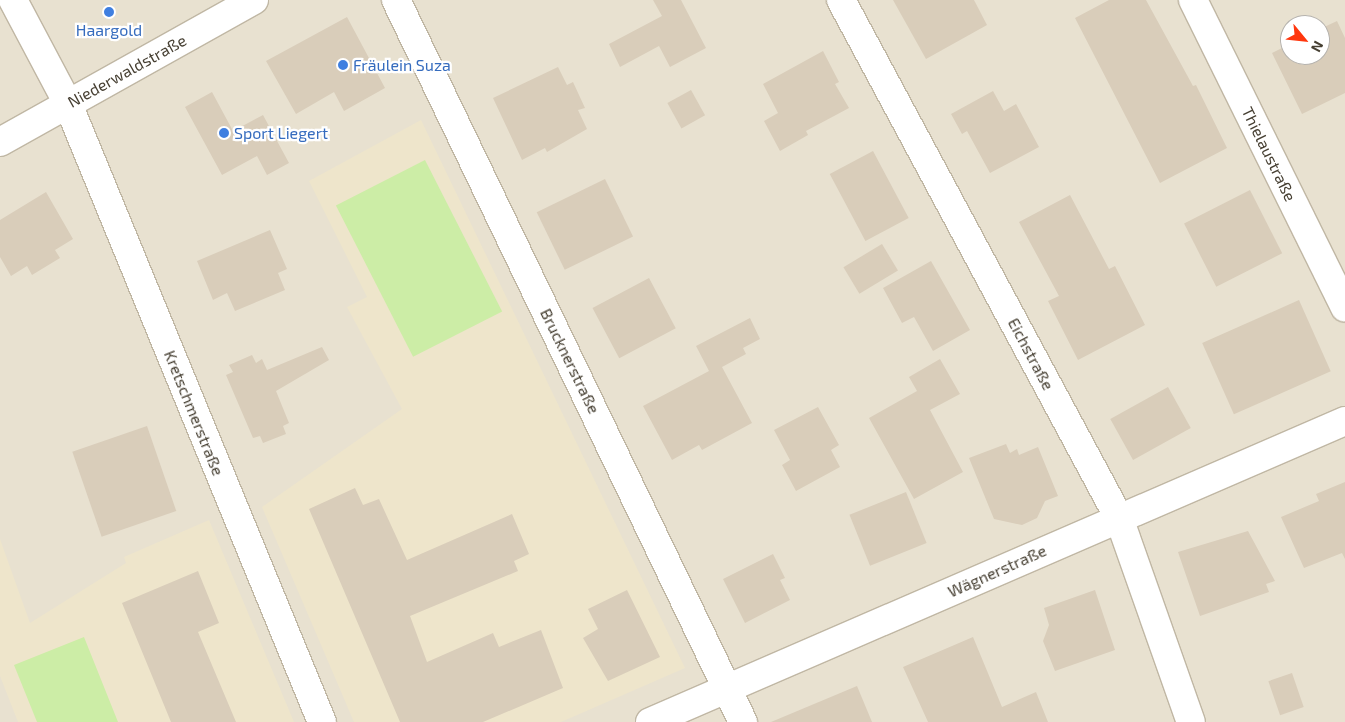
<!DOCTYPE html>
<meta charset="utf-8">
<style>
body{margin:0}
#map{position:relative;width:1345px;height:722px;overflow:hidden;background:#f4efe3;font-family:"Exo 2",sans-serif}
div>[style]{position:absolute}
.residential>*{inset:0;background:#e8e1d0}
.education>*{inset:0;background:#eee5cb}
.green>*{inset:0;background:#cceda6;transform-origin:0 0}
.building>*{inset:0;background:#d9cdba;transform-origin:0 0}
.roads{filter:drop-shadow(1px 0 #c0b7a4) drop-shadow(-1px 0 #c0b7a4) drop-shadow(0 1px #c0b7a4) drop-shadow(0 -1px #c0b7a4)}
.minor>*{height:28px;margin:-14px;padding:0 14px;transform-origin:14px;border-radius:14px;background:#fff}
.tertiary>*{height:28px;margin:-14px;padding:0 14px;transform-origin:14px;border-radius:14px;background:#fff}
.dots>*{width:14px;height:14px;translate:-50% -50%;box-sizing:border-box;border:2px solid #fff;border-radius:50%}
span{translate:-50% -50%;white-space:nowrap;text-align:center;line-height:1.15;-webkit-text-stroke:4.5px #fff;paint-order:stroke}
.shop-label{font-size:16px;color:#366cbe}
.left{translate:0 -50%;text-align:left}
.street-label{font-size:16px;color:#463f32}
.north{position:absolute;left:1280px;top:15px;width:50px;height:50px;box-sizing:border-box;background:#fff;border:1px solid #b5b2ad;border-radius:50%;rotate:118deg;font-size:14px;font-weight:700;line-height:20px;text-align:center;color:#463f32}
.north::after{content:'';display:block;margin:auto;width:18px;height:22px;background:#ff370e;clip-path:polygon(50% 0,100% 100%,50% 72%,0 100%)}
</style>
<div id="map">
<div class="residential">
<i style="clip-path:polygon(evenodd,0 0,1345px 0,1345px 722px,0 722px,0 0,1290px 25px,1320px 25px,1320px 55px,1290px 55px,1290px 25px)"></i>
</div>
<div class="education">
<i style="clip-path:polygon(421px 120px,685px 668px,561px 722px,354px 722px,262px 507px,402px 409px,347px 307px,367px 297px,309px 181px)"></i>
<i style="clip-path:polygon(209px 520px,294px 722px,18px 722px,0 676px,0 539px,30px 623px,126px 563px,124px 557px)"></i>
</div>
<div class="green">
<i style="left:425px;top:160px;width:170px;height:100px;rotate:63deg"></i>
<i style="clip-path:polygon(84px 637px,118px 722px,37px 722px,14px 665px)"></i>
</div>
<div class="building">
<i style="clip-path:polygon(653px 0,681px 0,706px 48px,670px 67px,659px 46px,620px 67px,609px 44px,662px 16px)"></i>
<i style="clip-path:polygon(893px 0,974px 0,987px 25px,926px 59px)"></i>
<i style="clip-path:polygon(1109px 0,1146px 0,1193px 86px,1196px 85px,1227px 148px,1160px 183px,1075px 18px)"></i>
<i style="clip-path:polygon(347px 17px,385px 88px,344px 111px,334px 92px,296px 114px,266px 61px)"></i>
<i style="clip-path:polygon(1337px 21px,1345px 38px,1345px 93px,1302px 114px,1272px 53px,1290px 44px,1290px 55px,1320px 55px,1320px 29px)"></i>
<i style="clip-path:polygon(823px 51px,839px 82px,835px 84px,849px 108px,806px 131px,808px 135px,780px 151px,764px 121px,778px 113px,763px 84px)"></i>
<i style="clip-path:polygon(558px 67px,567px 85px,573px 82px,585px 108px,578px 110px,587px 129px,547px 152px,545px 148px,522px 160px,493px 98px)"></i>
<i style="left:691px;top:90px;width:29px;height:27px;rotate:61deg"></i>
<i style="clip-path:polygon(993px 91px,1004px 111px,1016px 104px,1039px 147px,990px 173px,967px 131px,962px 134px,951px 114px)"></i>
<i style="clip-path:polygon(212px 92px,233px 131px,263px 115px,289px 163px,267px 175px,257px 156px,222px 175px,185px 107px)"></i>
<i style="left:873px;top:151px;width:76px;height:49px;rotate:62deg"></i>
<i style="left:605px;top:179px;width:64px;height:76px;rotate:64deg"></i>
<i style="left:1250px;top:190px;width:71px;height:74px;rotate:63deg"></i>
<i style="clip-path:polygon(46px 192px,73px 239px,55px 250px,60px 258px,32px 275px,27px 266px,11px 276px,0 257px,0 220px)"></i>
<i style="clip-path:polygon(1070px 195px,1109px 269px,1115px 266px,1145px 325px,1078px 360px,1048px 301px,1059px 296px,1019px 222px)"></i>
<i style="clip-path:polygon(270px 230px,287px 269px,278px 273px,285px 290px,235px 311px,227px 293px,213px 300px,197px 261px)"></i>
<i style="left:882px;top:244px;width:31px;height:45px;rotate:59deg"></i>
<i style="clip-path:polygon(931px 261px,970px 330px,933px 351px,914px 317px,902px 323px,883px 288px)"></i>
<i style="left:649px;top:278px;width:57px;height:64px;rotate:62deg"></i>
<i style="left:1299px;top:300px;width:78px;height:106px;rotate:66deg"></i>
<i style="clip-path:polygon(750px 318px,760px 339px,743px 348px,746px 354px,722px 367px,752px 423px,702px 450px,699px 445px,672px 460px,643px 406px,709px 371px,696px 346px)"></i>
<i style="clip-path:polygon(322px 347px,329px 360px,276px 391px,289px 423px,283px 426px,286px 434px,263px 443px,260px 436px,253px 438px,226px 375px,233px 372px,229px 365px,252px 355px,256px 363px,262px 359px,267px 370px)"></i>
<i style="clip-path:polygon(940px 359px,960px 394px,930px 410px,963px 472px,914px 499px,869px 418px,917px 391px,909px 377px)"></i>
<i style="left:1168px;top:387px;width:47px;height:66px;rotate:61deg"></i>
<i style="clip-path:polygon(818px 407px,839px 445px,831px 450px,840px 467px,796px 491px,782px 465px,790px 460px,774px 430px)"></i>
<i style="left:147px;top:426px;width:90px;height:79px;rotate:71deg"></i>
<i style="clip-path:polygon(1006px 444px,1010px 453px,1017px 449px,1019px 455px,1038px 447px,1058px 496px,1045px 501px,1037px 518px,1022px 525px,994px 519px,969px 458px)"></i>
<i style="clip-path:polygon(1345px 482px,1345px 559px,1342px 553px,1304px 568px,1281px 517px,1319px 501px,1316px 494px)"></i>
<i style="clip-path:polygon(355px 488px,363px 505px,379px 499px,407px 560px,512px 514px,529px 554px,514px 561px,518px 571px,410px 616px,427px 662px,493px 633px,499px 647px,541px 630px,563px 688px,483px 722px,400px 722px,309px 509px)"></i>
<i style="left:906px;top:492px;width:55px;height:61px;rotate:68deg"></i>
<i style="clip-path:polygon(1248px 531px,1275px 581px,1266px 584px,1269px 592px,1200px 616px,1178px 552px)"></i>
<i style="clip-path:polygon(773px 554px,785px 578px,780px 580px,790px 600px,745px 623px,723px 579px)"></i>
<i style="clip-path:polygon(198px 571px,219px 623px,198px 632px,236px 722px,171px 722px,122px 603px)"></i>
<i style="clip-path:polygon(627px 590px,660px 657px,608px 681px,583px 638px,598px 629px,588px 609px)"></i>
<i style="clip-path:polygon(1095px 590px,1115px 650px,1055px 671px,1043px 641px,1049px 625px,1044px 608px)"></i>
<i style="clip-path:polygon(973px 637px,1002px 707px,1036px 692px,1048px 722px,928px 722px,903px 667px)"></i>
<i style="left:1292px;top:673px;width:36px;height:25px;rotate:71deg"></i>
<i style="clip-path:polygon(857px 686px,872px 722px,771px 722px)"></i>
</div>
<div class="roads">
<div class="minor">
<i style="left:396px;top:0;width:801px;rotate:64.33deg"></i>
<i style="left:841px;top:0;width:588px;rotate:61.78deg"></i>
<i style="left:1119px;top:518px;width:216px;rotate:70.6deg"></i>
<i style="left:1193px;top:0;width:343px;rotate:63.7deg"></i>
<i style="left:0;top:142px;width:291px;rotate:-29.2deg"></i>
<i style="left:650px;top:722px;width:757px;rotate:-23.42deg"></i>
</div>
<div class="tertiary">
<i style="left:13px;top:0;width:118px;rotate:62.1deg"></i>
<i style="left:68px;top:104px;width:668px;rotate:67.66deg"></i>
</div>
</div>
<div class="dots">
<i style="left:109px;top:12px;background:#3f7fe0"></i>
<i style="left:343px;top:65px;background:#3f7fe0"></i>
<i style="left:224px;top:133px;background:#3f7fe0"></i>
</div>
<div class="shop-label">
<span style="left:109px;top:30px">Haargold</span>
<span class="left" style="left:353px;top:65px">Fräulein Suza</span>
<span class="left" style="left:234px;top:133px">Sport Liegert</span>
</div>
<div class="street-label">
<span style="left:127px;top:71px;rotate:-29deg">Niederwaldstraße</span>
<span style="left:1269px;top:154px;rotate:64deg">Thielaustraße</span>
<span style="left:1031px;top:354px;rotate:62deg">Eichstraße</span>
<span style="left:570px;top:361px;rotate:64deg">Brucknerstraße</span>
<span style="left:194px;top:413px;rotate:68deg">Kretschmerstraße</span>
<span style="left:997px;top:571px;rotate:-24deg">Wägnerstraße</span>
</div>
<div class="north">N</div>
</div>
